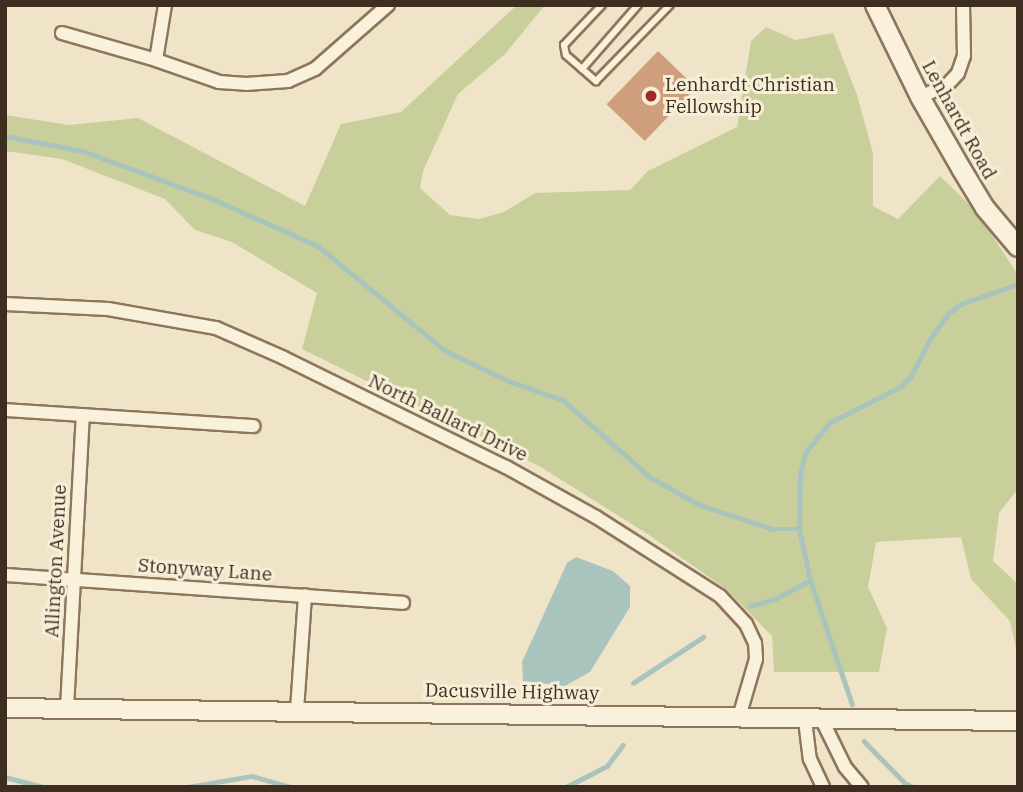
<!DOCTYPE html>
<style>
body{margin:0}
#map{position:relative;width:1023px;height:792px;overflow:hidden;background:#f0e4c8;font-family:"IBM Plex Serif",serif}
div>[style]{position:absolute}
.green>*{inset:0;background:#c9cf9b}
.water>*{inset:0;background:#a9c4bc}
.stream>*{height:4.5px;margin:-2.25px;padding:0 2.25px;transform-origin:2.25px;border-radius:2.25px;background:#a9c4bc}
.building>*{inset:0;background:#cf9f7d;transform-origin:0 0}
.roads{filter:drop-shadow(2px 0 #8d765c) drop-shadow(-2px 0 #8d765c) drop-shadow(0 2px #8d765c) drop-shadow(0 -2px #8d765c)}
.lane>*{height:6px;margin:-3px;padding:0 3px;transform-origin:3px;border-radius:3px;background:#faf1dc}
.street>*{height:12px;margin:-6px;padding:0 6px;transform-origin:6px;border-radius:6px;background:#faf1dc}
.secondary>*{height:18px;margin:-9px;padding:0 9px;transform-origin:9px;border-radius:9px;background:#faf1dc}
.dots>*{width:19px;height:19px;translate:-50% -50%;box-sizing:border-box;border:4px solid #f7eed8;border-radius:50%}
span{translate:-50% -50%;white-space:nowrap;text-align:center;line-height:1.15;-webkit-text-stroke:6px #f7eed8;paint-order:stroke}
.poi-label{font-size:19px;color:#3d2e20}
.left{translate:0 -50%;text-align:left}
.street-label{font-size:19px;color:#3d2e20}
.frame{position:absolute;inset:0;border:7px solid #3d2e20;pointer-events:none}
</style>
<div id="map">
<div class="green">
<i style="clip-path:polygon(517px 5px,545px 5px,505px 54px,458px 94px,423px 171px,420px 188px,450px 215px,479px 219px,504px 212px,535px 193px,630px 190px,648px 171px,737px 127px,751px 41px,766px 27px,795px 40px,833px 33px,857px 95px,873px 153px,873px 206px,898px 219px,940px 176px,977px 212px,1018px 275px,1018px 489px,999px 513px,993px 561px,1018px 584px,1018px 658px,1010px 621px,971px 579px,961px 537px,876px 542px,868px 587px,887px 628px,879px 672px,774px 672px,772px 636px,726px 589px,649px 535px,541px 467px,302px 349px,317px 293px,232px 242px,195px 230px,165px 199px,62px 159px,5px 151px,5px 115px,69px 125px,138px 118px,305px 206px,341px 124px,401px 112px)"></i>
</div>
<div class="water">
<i style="clip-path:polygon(576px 557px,613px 571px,630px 586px,630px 607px,590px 672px,565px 686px,523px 681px,522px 662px,567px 563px)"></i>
</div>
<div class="stream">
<i style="left:5px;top:136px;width:79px;rotate:10.9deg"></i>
<i style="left:83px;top:151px;width:139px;rotate:20.3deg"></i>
<i style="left:213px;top:199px;width:115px;rotate:24.1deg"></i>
<i style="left:318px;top:246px;width:166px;rotate:39.4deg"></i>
<i style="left:446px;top:351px;width:72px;rotate:25.5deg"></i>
<i style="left:511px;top:382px;width:55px;rotate:19.1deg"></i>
<i style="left:563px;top:400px;width:116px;rotate:41.5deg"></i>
<i style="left:650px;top:477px;width:57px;rotate:29.2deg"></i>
<i style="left:700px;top:505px;width:77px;rotate:18.2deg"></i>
<i style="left:773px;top:529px;width:26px"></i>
<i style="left:750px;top:606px;width:26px;rotate:-16deg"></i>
<i style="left:775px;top:599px;width:40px;rotate:-28deg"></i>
<i style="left:633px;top:683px;width:84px;rotate:-33.3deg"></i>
<i style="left:852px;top:705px;width:132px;rotate:-108.6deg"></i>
<i style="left:810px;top:580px;width:52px;rotate:-102.2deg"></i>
<i style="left:799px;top:529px;width:54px;rotate:-88.9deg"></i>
<i style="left:800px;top:475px;width:23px;rotate:-77deg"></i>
<i style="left:805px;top:453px;width:38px;rotate:-51deg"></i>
<i style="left:829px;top:423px;width:80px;rotate:-26.9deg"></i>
<i style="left:900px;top:387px;width:16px;rotate:-45deg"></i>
<i style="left:911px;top:376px;width:42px;rotate:-62.8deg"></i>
<i style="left:930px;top:339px;width:31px;rotate:-54deg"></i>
<i style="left:948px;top:314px;width:16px;rotate:-38deg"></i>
<i style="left:961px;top:304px;width:60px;rotate:-19.3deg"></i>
<i style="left:864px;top:741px;width:59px;rotate:45.7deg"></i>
<i style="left:905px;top:783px;width:9px;rotate:27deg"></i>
<i style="left:5px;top:777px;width:40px;rotate:14.4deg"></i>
<i style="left:188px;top:787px;width:65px;rotate:-9.8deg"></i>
<i style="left:252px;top:776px;width:41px;rotate:15.8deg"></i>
<i style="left:566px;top:787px;width:46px;rotate:-27.1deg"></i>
<i style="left:607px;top:766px;width:26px;rotate:-53deg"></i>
</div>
<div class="building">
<i style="left:658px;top:51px;width:53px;height:74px;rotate:44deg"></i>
</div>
<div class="roads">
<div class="lane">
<i style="left:602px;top:5px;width:55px;rotate:133.5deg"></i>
<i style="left:564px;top:45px;width:10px;rotate:79deg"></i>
<i style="left:566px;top:55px;width:40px;rotate:41deg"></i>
<i style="left:596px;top:81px;width:106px;rotate:-45.8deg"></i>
<i style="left:582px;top:69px;width:85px;rotate:-48.8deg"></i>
</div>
<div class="street">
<i style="left:62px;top:33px;width:98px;rotate:16deg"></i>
<i style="left:156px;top:60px;width:67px;rotate:19.2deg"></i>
<i style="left:219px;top:82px;width:27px;rotate:4deg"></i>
<i style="left:246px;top:84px;width:42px;rotate:-4.1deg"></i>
<i style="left:288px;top:81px;width:30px;rotate:-24deg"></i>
<i style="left:315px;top:69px;width:97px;rotate:-41.2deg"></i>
<i style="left:156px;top:60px;width:56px;rotate:-80.7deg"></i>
<i style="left:920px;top:97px;width:30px;rotate:-24deg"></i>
<i style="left:947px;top:85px;width:16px;rotate:-47deg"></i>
<i style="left:958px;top:73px;width:18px;rotate:-71deg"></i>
<i style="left:964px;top:56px;width:51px;rotate:-91.1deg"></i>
<i style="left:5px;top:304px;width:103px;rotate:2.8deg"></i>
<i style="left:108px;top:309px;width:110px;rotate:10deg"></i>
<i style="left:216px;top:328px;width:74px;rotate:23.8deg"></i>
<i style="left:284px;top:358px;width:247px;rotate:26.2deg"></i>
<i style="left:506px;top:467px;width:103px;rotate:29.1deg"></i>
<i style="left:596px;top:517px;width:147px;rotate:32.5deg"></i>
<i style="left:720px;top:596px;width:38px;rotate:47deg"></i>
<i style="left:746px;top:624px;width:21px;rotate:65deg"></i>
<i style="left:755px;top:643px;width:16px;rotate:86deg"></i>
<i style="left:756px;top:659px;width:60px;rotate:106.3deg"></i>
<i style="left:5px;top:410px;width:249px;rotate:3.7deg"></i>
<i style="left:5px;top:575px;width:399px;rotate:4deg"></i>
<i style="left:67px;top:708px;width:293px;rotate:-86.9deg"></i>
<i style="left:297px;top:710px;width:115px;rotate:-86deg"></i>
<i style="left:805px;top:720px;width:39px;rotate:83deg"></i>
<i style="left:810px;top:759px;width:31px;rotate:65deg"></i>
<i style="left:822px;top:720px;width:52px;rotate:63.9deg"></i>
<i style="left:845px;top:767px;width:26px;rotate:50deg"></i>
</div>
<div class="secondary">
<i style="left:875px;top:5px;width:102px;rotate:63.9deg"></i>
<i style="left:920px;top:97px;width:84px;rotate:60.1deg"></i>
<i style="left:962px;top:170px;width:44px;rotate:58.8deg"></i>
<i style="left:985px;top:208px;width:51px;rotate:49.8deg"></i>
<i style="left:5px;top:708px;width:1013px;rotate:0.74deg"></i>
</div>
</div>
<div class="dots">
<i style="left:651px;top:96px;background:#9e2a2b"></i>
</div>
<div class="poi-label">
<span class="left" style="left:665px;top:96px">Lenhardt Christian<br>Fellowship</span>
</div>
<div class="street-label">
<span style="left:959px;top:120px;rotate:61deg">Lenhardt Road</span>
<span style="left:448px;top:418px;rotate:26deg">North Ballard Drive</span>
<span style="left:56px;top:561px;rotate:-87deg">Allington Avenue</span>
<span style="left:205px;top:570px;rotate:4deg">Stonyway Lane</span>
<span style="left:512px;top:692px;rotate:1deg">Dacusville Highway</span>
</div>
<div class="frame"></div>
</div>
